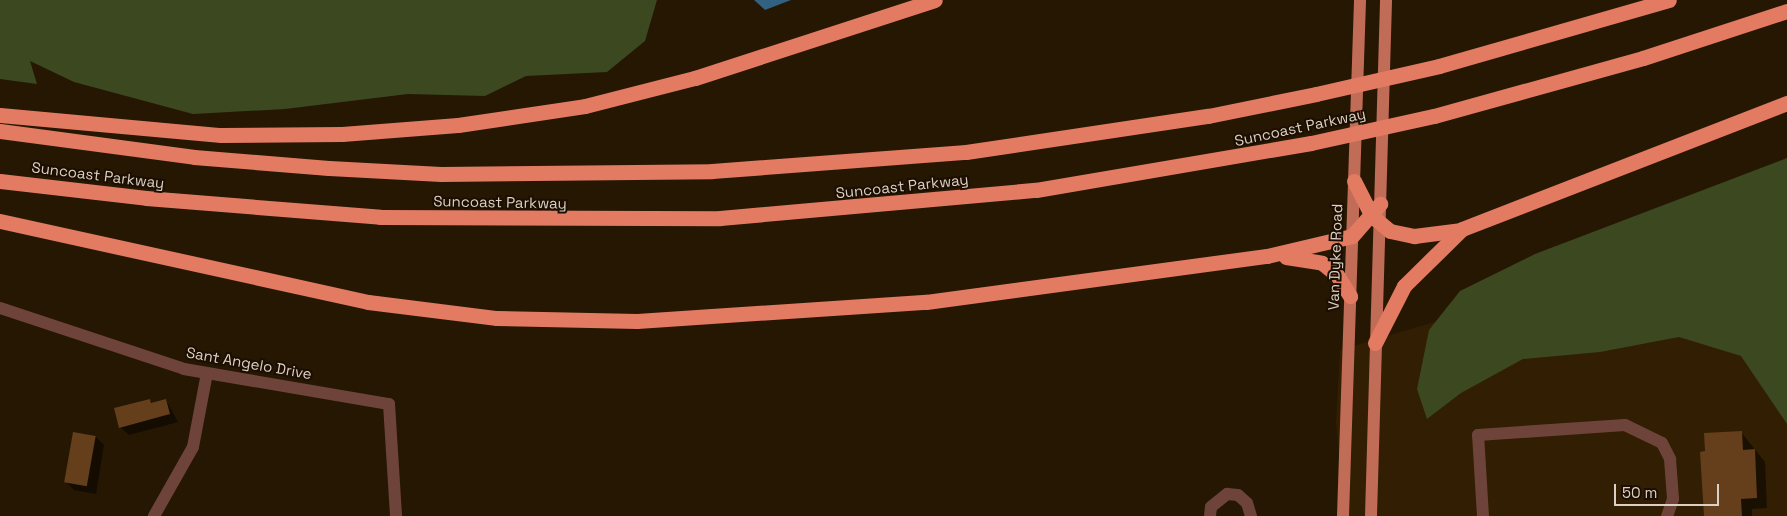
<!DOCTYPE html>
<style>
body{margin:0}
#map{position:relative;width:1787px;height:516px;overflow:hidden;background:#261703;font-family:"Space Grotesk",sans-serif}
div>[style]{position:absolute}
.built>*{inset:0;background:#321e02}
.green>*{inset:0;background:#3b4820}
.water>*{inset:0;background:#316281}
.shadow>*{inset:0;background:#0007}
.building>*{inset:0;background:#653e1b;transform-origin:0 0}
.minor>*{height:12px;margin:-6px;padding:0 6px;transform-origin:6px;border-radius:6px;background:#6e443a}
.major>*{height:12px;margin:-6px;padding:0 6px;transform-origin:6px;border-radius:6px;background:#c16c57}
.highway>*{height:15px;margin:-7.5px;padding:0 7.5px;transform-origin:7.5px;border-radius:7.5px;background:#e27b62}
.highway-bridge>*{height:15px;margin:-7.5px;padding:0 7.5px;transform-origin:7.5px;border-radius:7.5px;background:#e27b62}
span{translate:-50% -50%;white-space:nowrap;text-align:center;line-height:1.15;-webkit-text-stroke:4px #1c0e00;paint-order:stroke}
.street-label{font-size:15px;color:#dad0c3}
.scale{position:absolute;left:1614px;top:484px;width:105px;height:22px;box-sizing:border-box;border:2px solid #dad0c3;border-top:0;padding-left:6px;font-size:15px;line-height:18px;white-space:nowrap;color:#dad0c3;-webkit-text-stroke:4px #1c0e00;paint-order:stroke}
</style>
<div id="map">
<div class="built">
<i style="clip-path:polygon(1787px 217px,1787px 516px,1344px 516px,1336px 422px,1340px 350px)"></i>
</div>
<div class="green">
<i style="clip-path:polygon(0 0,657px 0,645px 41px,607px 72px,526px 76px,485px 96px,408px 94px,285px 109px,193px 114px,74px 82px,30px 61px,37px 84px,0 79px)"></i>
<i style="clip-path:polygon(1787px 158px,1787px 424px,1741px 356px,1679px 337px,1600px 352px,1523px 359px,1461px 393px,1427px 419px,1417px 389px,1429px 330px,1460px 291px,1535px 254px)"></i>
</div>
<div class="water">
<i style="clip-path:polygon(754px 0,791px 0,765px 10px)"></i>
</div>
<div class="shadow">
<i style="clip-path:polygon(150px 400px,153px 404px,166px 400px,178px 422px,129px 435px,120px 427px)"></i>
<i style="clip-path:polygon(1741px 432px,1765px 462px,1767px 508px,1752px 509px,1752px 516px,1705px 516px)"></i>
<i style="clip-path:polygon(96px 437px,104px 445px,96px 494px,74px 490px,66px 482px)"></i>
</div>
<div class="building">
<i style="clip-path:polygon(150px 399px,151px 403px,166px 399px,170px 414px,119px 428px,114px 408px)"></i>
<i style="clip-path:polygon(1742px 431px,1743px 450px,1755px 449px,1757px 498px,1741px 499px,1742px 516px,1704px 516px,1700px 452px,1705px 451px,1704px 433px)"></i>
<i style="left:73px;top:432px;width:23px;height:51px;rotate:10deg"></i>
</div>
<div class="minor">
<i style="left:0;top:308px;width:194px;rotate:18.3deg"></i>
<i style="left:184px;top:369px;width:208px;rotate:9.7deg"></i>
<i style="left:389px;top:404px;width:112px;rotate:86.4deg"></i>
<i style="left:154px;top:516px;width:79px;rotate:-60.5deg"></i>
<i style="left:193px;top:447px;width:75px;rotate:-79.3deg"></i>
<i style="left:1210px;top:516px;width:9px;rotate:-84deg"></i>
<i style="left:1211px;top:507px;width:21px;rotate:-39deg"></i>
<i style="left:1227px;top:494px;width:11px;rotate:5deg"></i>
<i style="left:1238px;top:495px;width:12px;rotate:42deg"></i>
<i style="left:1247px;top:503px;width:14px;rotate:73deg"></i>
<i style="left:1483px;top:516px;width:81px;rotate:-93.5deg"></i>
<i style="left:1478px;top:435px;width:147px;rotate:-3.9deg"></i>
<i style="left:1625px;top:425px;width:41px;rotate:25.9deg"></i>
<i style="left:1662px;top:443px;width:18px;rotate:63deg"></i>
<i style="left:1670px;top:459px;width:40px;rotate:85.7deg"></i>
<i style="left:1673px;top:499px;width:18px;rotate:109deg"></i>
</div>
<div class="major">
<i style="left:1343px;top:516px;width:516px;rotate:-88.11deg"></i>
<i style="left:1371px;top:516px;width:516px;rotate:-88.33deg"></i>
</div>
<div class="highway">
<i style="left:1439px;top:66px;width:239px;rotate:-16deg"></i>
<i style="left:0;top:115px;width:222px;rotate:5.2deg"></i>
<i style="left:221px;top:135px;width:121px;rotate:-0.5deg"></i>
<i style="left:342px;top:134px;width:116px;rotate:-4.4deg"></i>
<i style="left:458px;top:125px;width:128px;rotate:-8.5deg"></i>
<i style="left:585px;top:106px;width:114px;rotate:-14.3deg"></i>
<i style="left:695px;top:78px;width:252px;rotate:-18deg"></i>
<i style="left:1434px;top:116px;width:217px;rotate:-15.5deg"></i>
<i style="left:1643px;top:58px;width:151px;rotate:-18.1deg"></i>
<i style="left:0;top:131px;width:196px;rotate:7.6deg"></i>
<i style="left:194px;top:157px;width:135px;rotate:4.7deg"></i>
<i style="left:329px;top:168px;width:112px;rotate:3.1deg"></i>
<i style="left:441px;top:174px;width:271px;rotate:-0.6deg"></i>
<i style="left:712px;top:171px;width:255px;rotate:-4.3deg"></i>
<i style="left:966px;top:152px;width:245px;rotate:-8.5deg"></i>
<i style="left:1208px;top:116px;width:110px;rotate:-11.5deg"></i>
<i style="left:0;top:181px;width:147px;rotate:6.6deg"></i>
<i style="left:146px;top:198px;width:235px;rotate:4.6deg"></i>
<i style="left:380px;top:217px;width:340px;rotate:0.2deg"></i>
<i style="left:720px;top:218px;width:317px;rotate:-5.1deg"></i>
<i style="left:1036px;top:190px;width:279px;rotate:-9.7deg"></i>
<i style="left:1354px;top:181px;width:39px;rotate:63deg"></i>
<i style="left:1372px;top:216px;width:23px;rotate:40deg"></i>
<i style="left:1390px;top:231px;width:25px;rotate:12deg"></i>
<i style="left:1414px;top:236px;width:46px;rotate:-7.4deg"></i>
<i style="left:0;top:221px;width:377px;rotate:12.4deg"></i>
<i style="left:368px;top:302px;width:130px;rotate:7.1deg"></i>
<i style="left:497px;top:318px;width:140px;rotate:1.2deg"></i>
<i style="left:637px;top:321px;width:290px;rotate:-3.8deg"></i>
<i style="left:926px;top:302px;width:344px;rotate:-7.7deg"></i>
<i style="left:1267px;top:256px;width:87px;rotate:-13.2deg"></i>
<i style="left:1352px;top:236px;width:43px;rotate:-48.8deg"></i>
<i style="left:1286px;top:257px;width:36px;rotate:9deg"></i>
<i style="left:1322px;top:263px;width:19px;rotate:39deg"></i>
<i style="left:1337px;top:275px;width:25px;rotate:58deg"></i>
<i style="left:1375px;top:343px;width:64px;rotate:-63deg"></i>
<i style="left:1404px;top:286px;width:81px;rotate:-44.5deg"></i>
<i style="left:1462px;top:229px;width:349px;rotate:-21.2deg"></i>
</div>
<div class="highway-bridge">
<i style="left:1316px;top:94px;width:126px;rotate:-12.8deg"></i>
<i style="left:1311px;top:143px;width:126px;rotate:-12.4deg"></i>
</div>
<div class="street-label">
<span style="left:1300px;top:127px;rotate:-12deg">Suncoast Parkway</span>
<span style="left:98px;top:175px;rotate:7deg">Suncoast Parkway</span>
<span style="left:902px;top:186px;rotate:-6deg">Suncoast Parkway</span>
<span style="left:500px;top:202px;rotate:1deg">Suncoast Parkway</span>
<span style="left:1335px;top:257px;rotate:-88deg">Van Dyke Road</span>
<span style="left:249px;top:363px;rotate:10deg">Sant Angelo Drive</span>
</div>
<div class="scale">50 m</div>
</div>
